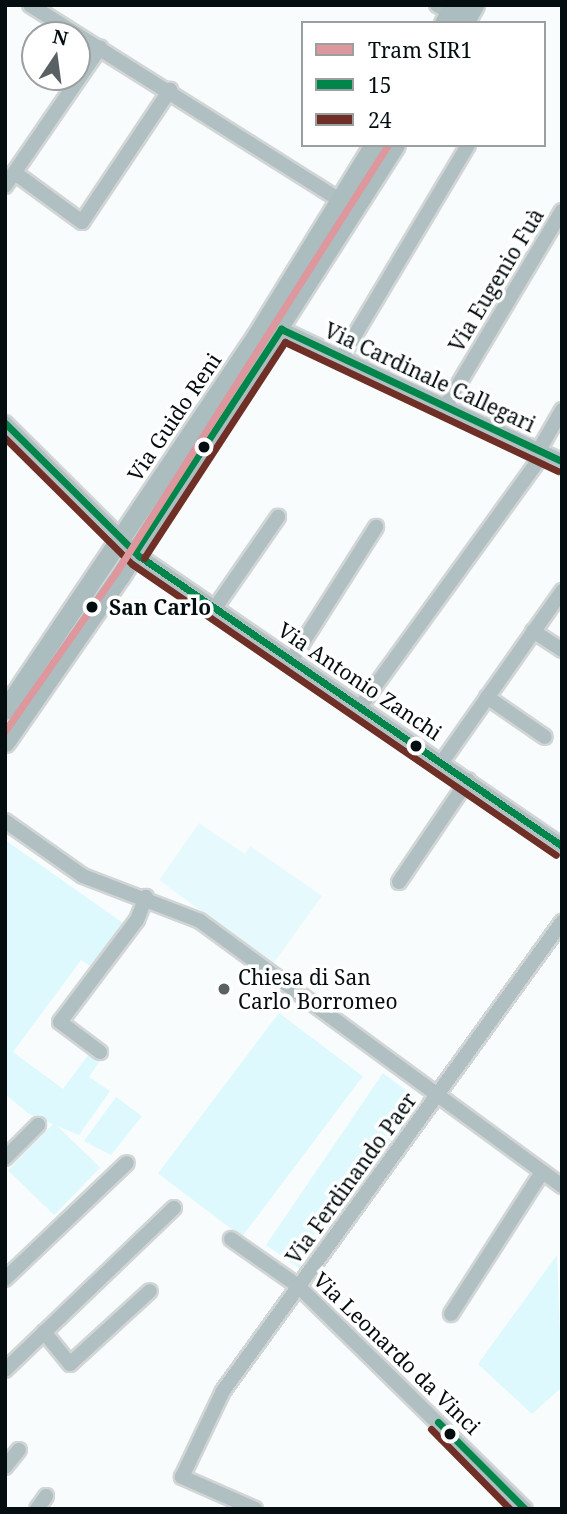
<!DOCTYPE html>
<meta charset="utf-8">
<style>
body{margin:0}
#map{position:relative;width:567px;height:1514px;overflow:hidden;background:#f8fcfc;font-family:"Noto Serif",serif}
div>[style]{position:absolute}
.built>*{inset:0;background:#e6fafe}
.green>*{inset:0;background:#ddf9fd;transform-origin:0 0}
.roads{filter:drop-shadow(2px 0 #d2d5d5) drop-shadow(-2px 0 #d2d5d5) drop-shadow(0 2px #d2d5d5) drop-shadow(0 -2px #d2d5d5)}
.street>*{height:14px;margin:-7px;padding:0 7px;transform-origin:7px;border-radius:7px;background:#b0bfc1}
.secondary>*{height:19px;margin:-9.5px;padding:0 9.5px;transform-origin:9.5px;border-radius:9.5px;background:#acbdc0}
.bus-1>*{height:7px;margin:-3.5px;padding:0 3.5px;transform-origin:3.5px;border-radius:3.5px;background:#00854a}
.bus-2>*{height:7px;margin:-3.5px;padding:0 3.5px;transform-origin:3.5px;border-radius:3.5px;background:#6f2f26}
.tram-1>*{height:7px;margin:-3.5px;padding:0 3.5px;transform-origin:3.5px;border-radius:3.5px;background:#dd979d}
.dots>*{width:19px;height:19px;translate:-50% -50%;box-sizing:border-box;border:4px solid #fff;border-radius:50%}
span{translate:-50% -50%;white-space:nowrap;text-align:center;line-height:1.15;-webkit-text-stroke:7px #fff;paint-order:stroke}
.street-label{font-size:21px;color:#040e10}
.stop-label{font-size:21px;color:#040e10;font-weight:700}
.left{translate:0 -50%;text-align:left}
.poi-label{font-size:21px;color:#040e10}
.frame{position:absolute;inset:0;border:7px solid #040e10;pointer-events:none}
.legend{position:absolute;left:301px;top:21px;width:245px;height:126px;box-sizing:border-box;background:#fff;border:2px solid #9b9f9f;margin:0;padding:9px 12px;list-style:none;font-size:21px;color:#040e10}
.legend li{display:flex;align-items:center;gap:14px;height:35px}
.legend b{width:35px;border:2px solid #9b9f9f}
.north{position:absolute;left:21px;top:21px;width:70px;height:70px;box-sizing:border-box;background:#fff;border:2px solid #9b9f9f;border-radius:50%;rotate:13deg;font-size:19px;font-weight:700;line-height:28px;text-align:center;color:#040e10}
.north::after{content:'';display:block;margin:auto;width:24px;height:32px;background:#596163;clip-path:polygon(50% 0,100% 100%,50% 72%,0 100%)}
</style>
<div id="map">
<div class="built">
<i style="clip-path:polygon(199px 823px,245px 854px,250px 846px,322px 896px,273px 964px,159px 880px)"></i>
</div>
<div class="green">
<i style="clip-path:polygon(5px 840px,123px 923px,90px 966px,81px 960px,13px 1052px,63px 1089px,91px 1051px,101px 1059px,89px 1077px,110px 1091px,79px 1135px,29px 1114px,5px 1094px)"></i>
<i style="left:279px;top:1013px;width:105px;height:201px;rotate:37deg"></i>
<i style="clip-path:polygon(383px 1073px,420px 1101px,299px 1268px,266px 1245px)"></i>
<i style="clip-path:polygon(116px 1097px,142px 1116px,111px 1155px,84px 1141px)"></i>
<i style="left:54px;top:1123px;width:64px;height:66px;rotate:44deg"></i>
<i style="clip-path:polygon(557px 1255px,562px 1387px,532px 1414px,478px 1364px)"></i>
</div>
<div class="roads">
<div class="street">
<i style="left:30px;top:5px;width:368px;rotate:32.2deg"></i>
<i style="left:437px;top:5px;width:15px;rotate:28deg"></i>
<i style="left:15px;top:173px;width:83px;rotate:36.2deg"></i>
<i style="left:82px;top:222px;width:159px;rotate:-56.3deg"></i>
<i style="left:5px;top:186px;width:168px;rotate:-55.5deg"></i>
<i style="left:281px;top:329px;width:310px;rotate:25.2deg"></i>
<i style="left:340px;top:360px;width:250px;rotate:-59.2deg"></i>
<i style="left:445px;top:407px;width:228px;rotate:-59.2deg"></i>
<i style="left:5px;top:423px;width:189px;rotate:44.8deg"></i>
<i style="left:139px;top:556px;width:513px;rotate:34.43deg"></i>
<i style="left:539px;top:450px;width:46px;rotate:-60.1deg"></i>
<i style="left:215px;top:608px;width:111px;rotate:-55.3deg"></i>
<i style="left:533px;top:631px;width:35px;rotate:33deg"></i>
<i style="left:291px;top:661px;width:159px;rotate:-57.6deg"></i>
<i style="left:487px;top:697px;width:70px;rotate:34.6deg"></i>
<i style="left:360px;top:707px;width:314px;rotate:-54.1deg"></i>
<i style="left:442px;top:762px;width:209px;rotate:-54.9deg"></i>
<i style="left:5px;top:821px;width:95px;rotate:35.2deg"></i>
<i style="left:83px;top:876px;width:125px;rotate:21deg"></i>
<i style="left:200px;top:921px;width:449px;rotate:36.2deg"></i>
<i style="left:399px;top:882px;width:123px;rotate:-55.9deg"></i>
<i style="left:100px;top:1052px;width:50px;rotate:-143.1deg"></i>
<i style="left:60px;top:1022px;width:128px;rotate:-53deg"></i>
<i style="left:137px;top:920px;width:25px;rotate:-69deg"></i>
<i style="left:5px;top:1158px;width:47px;rotate:-45deg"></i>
<i style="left:231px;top:1239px;width:82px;rotate:35deg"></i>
<i style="left:298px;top:1286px;width:318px;rotate:44.5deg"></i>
<i style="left:5px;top:1279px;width:168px;rotate:-43.6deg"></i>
<i style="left:451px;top:1314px;width:169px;rotate:-57.3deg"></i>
<i style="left:44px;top:1332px;width:41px;rotate:50.9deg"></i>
<i style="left:70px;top:1364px;width:108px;rotate:-42.4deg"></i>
<i style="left:5px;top:1370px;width:234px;rotate:-43.8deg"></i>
<i style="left:5px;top:1467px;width:22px;rotate:-51deg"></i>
<i style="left:37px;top:1509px;width:16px;rotate:-55deg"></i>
<i style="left:255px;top:1509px;width:80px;rotate:-156.3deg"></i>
<i style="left:182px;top:1477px;width:95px;rotate:-64.5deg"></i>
<i style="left:223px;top:1391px;width:579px;rotate:-54.14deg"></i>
</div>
<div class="secondary">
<i style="left:444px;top:23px;width:21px;rotate:-61deg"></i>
<i style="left:464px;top:23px;width:21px;rotate:-61deg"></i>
<i style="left:5px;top:710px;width:452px;rotate:-56.1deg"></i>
<i style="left:257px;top:335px;width:223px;rotate:-58.4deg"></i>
<i style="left:5px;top:742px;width:202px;rotate:-55.3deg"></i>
<i style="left:120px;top:576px;width:511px;rotate:-57.46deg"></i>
</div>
</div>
<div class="bus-1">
<i style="left:281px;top:329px;width:310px;rotate:25.2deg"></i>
<i style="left:5px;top:423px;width:189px;rotate:44.8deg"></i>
<i style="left:139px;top:556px;width:513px;rotate:34.43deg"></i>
<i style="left:135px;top:552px;width:267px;rotate:-56.8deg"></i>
<i style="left:438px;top:1422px;width:123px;rotate:45deg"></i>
</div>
<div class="bus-2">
<i style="left:5px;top:438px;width:179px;rotate:44.8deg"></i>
<i style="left:132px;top:564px;width:514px;rotate:34.46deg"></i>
<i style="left:144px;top:558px;width:258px;rotate:-56.9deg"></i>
<i style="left:285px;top:342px;width:302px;rotate:25.3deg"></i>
<i style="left:431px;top:1429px;width:112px;rotate:45.4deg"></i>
</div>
<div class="tram-1">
<i style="left:5px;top:731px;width:195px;rotate:-55deg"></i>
<i style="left:117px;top:571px;width:505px;rotate:-57.54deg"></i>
</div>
<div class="dots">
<i style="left:204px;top:447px;background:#040e10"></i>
<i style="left:92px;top:607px;background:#040e10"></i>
<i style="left:416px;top:746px;background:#040e10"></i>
<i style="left:224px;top:989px;background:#596163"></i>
<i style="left:450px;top:1434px;background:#040e10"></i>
</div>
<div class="street-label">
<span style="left:496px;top:280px;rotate:-59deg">Via Eugenio Fuà</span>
<span style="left:430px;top:377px;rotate:25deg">Via Cardinale Callegari</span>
<span style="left:174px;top:417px;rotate:-56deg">Via Guido Reni</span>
<span style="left:360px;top:681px;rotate:34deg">Via Antonio Zanchi</span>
<span style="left:351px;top:1178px;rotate:-54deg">Via Ferdinando Paer</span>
<span style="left:397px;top:1353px;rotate:44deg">Via Leonardo da Vinci</span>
</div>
<div class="stop-label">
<span class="left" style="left:109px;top:607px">San Carlo</span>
</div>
<div class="poi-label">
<span class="left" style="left:238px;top:989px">Chiesa di San<br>Carlo Borromeo</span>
</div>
<div class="frame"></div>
<ul class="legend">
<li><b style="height:9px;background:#dd979d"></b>Tram SIR1</li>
<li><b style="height:9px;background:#00854a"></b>15</li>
<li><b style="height:9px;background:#6f2f26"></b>24</li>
</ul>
<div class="north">N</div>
</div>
